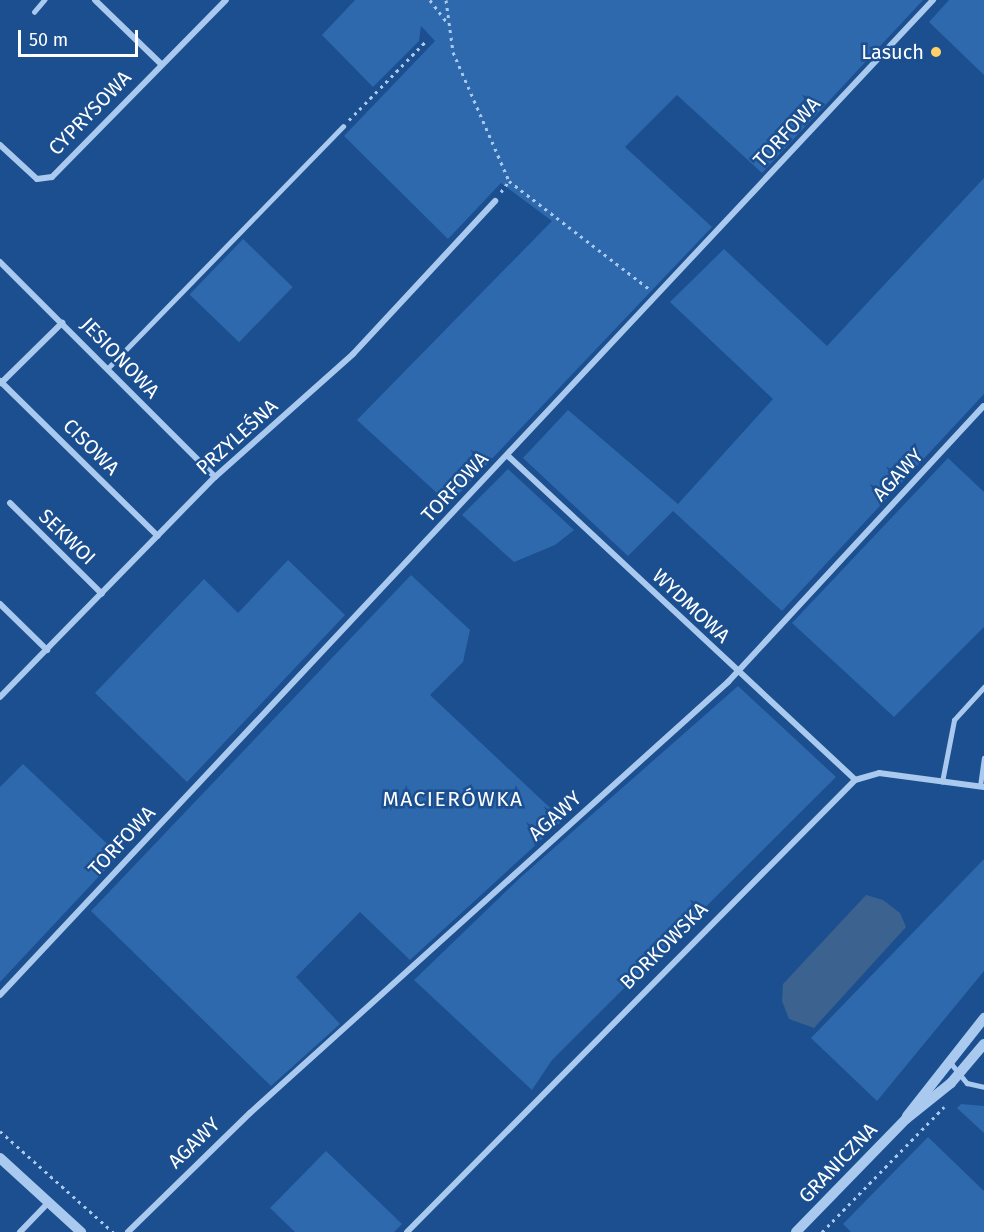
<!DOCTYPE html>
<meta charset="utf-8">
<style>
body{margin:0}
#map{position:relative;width:984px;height:1232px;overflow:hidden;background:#1b4f8f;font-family:"Fira Sans",sans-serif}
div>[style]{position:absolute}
.green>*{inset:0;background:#2e69ad;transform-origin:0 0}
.water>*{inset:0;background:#3c6290}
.path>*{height:3px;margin-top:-1.5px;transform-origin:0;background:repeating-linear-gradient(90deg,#a9c9ee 0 3px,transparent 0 7.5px)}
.service>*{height:4.5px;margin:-2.25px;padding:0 2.25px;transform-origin:2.25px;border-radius:2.25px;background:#a9c9ee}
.minor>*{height:6px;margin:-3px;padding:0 3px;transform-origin:3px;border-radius:3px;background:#a9c9ee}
.tertiary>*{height:10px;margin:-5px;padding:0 5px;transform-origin:5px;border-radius:5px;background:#a9c9ee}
.dots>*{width:16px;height:16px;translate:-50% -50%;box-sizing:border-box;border:3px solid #1b4f8f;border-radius:50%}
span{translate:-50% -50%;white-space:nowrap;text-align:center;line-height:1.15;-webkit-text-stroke:5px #1b4f8f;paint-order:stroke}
.poi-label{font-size:20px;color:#fff}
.right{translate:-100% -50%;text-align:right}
.street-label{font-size:20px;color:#fff}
.neighbourhood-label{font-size:21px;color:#fff;letter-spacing:1.5px}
.scale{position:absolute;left:18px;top:30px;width:120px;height:27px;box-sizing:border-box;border:3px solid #fff;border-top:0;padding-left:8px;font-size:18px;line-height:21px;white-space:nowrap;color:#fff;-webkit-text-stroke:4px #1b4f8f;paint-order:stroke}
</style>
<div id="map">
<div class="green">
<i style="clip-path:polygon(355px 0,923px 0,762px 173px,677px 95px,625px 147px,712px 227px,449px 504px,357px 420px,552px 221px,501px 183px,448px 239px,344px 136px,435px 41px,421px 26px,419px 41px,373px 87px,322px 35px)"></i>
<i style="clip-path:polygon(949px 0,984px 0,984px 75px,929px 22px)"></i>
<i style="clip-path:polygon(984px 178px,984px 394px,782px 611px,673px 511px,628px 556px,523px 458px,568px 410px,678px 504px,773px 399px,670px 302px,724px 249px,827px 346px)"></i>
<i style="left:243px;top:239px;width:69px;height:77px;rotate:44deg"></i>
<i style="clip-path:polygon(948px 458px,984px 492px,984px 627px,894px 717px,792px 623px)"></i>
<i style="clip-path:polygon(508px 469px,574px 530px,555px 545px,514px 562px,462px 515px)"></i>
<i style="clip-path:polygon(288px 560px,345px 615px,187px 782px,95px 693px,204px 579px,238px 613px)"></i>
<i style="clip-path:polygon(411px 575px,470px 630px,463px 662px,430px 695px,563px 820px,410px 960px,360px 912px,296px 977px,340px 1024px,271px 1086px,91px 911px)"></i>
<i style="clip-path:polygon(738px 686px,836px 777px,552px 1060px,532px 1090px,414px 980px,521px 877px)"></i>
<i style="clip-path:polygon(23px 764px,119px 855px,0 982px,0 787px)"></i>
<i style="clip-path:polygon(984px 859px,984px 971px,877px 1101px,811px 1038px)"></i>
<i style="clip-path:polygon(961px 1104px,984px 1106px,984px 1133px,957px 1108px)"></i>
<i style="clip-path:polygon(928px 1137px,984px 1191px,984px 1232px,851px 1232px,843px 1224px)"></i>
<i style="clip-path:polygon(326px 1151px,402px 1224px,394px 1232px,295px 1232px,270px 1208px)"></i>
</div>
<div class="water">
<i style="clip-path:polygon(866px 895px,883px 900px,900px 913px,906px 927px,814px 1028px,789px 1019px,782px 1001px,783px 984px)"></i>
</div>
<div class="path">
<i style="left:430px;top:0;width:30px;rotate:53deg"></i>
<i style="left:446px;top:0;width:52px;rotate:82.3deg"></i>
<i style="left:453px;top:52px;width:141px;rotate:66.5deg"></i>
<i style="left:509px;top:181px;width:177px;rotate:37.6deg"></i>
<i style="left:349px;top:120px;width:112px;rotate:-45.7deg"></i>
<i style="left:501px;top:192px;width:14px;rotate:-54deg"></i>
<i style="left:0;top:1131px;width:152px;rotate:41.8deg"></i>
<i style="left:822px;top:1232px;width:175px;rotate:-45.7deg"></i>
</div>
<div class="service">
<i style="left:34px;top:12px;width:16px;rotate:-50deg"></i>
<i style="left:108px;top:368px;width:337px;rotate:-45.8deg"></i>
<i style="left:942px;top:782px;width:63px;rotate:-79deg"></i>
<i style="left:954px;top:720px;width:45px;rotate:-47.7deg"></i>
<i style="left:980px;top:786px;width:28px;rotate:-82deg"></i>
<i style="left:950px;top:1062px;width:27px;rotate:51deg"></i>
<i style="left:967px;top:1083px;width:17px;rotate:13deg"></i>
</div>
<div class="minor">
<i style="left:95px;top:0;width:92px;rotate:44.1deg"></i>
<i style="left:0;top:145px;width:50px;rotate:42.6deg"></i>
<i style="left:37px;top:179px;width:15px;rotate:-8deg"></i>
<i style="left:52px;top:177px;width:248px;rotate:-45.5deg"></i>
<i style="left:0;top:262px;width:304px;rotate:45deg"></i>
<i style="left:0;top:381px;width:221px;rotate:44.5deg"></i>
<i style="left:1px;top:383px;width:86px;rotate:-44.5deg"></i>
<i style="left:507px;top:455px;width:476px;rotate:43deg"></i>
<i style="left:10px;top:503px;width:129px;rotate:44.7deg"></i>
<i style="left:0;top:604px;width:66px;rotate:44.4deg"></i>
<i style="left:0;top:697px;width:308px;rotate:-45.7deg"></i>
<i style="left:215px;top:477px;width:185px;rotate:-41.7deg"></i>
<i style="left:353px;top:354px;width:209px;rotate:-47.1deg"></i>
<i style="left:0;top:995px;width:1364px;rotate:-46.84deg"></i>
<i style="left:20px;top:1232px;width:42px;rotate:-46deg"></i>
<i style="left:128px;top:1232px;width:170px;rotate:-44.3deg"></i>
<i style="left:250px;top:1113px;width:644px;rotate:-42.04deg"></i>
<i style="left:728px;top:682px;width:376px;rotate:-47.2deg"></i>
<i style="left:407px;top:1232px;width:636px;rotate:-45.25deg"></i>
<i style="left:855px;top:780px;width:25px;rotate:-16deg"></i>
<i style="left:879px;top:773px;width:106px;rotate:7.6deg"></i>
</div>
<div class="tertiary">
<i style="left:907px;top:1116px;width:125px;rotate:-51.8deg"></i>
<i style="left:0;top:1158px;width:110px;rotate:42.4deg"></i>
<i style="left:796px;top:1232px;width:158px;rotate:-45.8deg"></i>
<i style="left:906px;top:1119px;width:58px;rotate:-38.7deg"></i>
<i style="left:951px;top:1083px;width:51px;rotate:-49.8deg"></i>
</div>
<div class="dots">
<i style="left:936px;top:52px;background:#ffd166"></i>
</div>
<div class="poi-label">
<span class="right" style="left:924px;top:52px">Lasuch</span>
</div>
<div class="street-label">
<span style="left:90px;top:113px;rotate:-46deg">CYPRYSOWA</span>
<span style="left:787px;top:132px;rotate:-47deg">TORFOWA</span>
<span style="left:120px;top:358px;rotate:46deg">JESIONOWA</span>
<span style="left:237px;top:437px;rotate:-42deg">PRZYLEŚNA</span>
<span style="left:91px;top:447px;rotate:45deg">CISOWA</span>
<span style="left:898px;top:475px;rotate:-47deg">AGAWY</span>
<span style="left:455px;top:487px;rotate:-47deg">TORFOWA</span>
<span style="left:67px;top:537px;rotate:44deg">SEKWOI</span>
<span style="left:691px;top:606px;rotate:43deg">WYDMOWA</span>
<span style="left:555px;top:816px;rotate:-42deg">AGAWY</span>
<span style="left:122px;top:841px;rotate:-47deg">TORFOWA</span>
<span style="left:664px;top:946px;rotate:-45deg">BORKOWSKA</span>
<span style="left:194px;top:1143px;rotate:-44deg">AGAWY</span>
<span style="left:838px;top:1163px;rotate:-46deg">GRANICZNA</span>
</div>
<div class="neighbourhood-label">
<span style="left:453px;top:799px">MACIERÓWKA</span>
</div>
<div class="scale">50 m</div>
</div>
